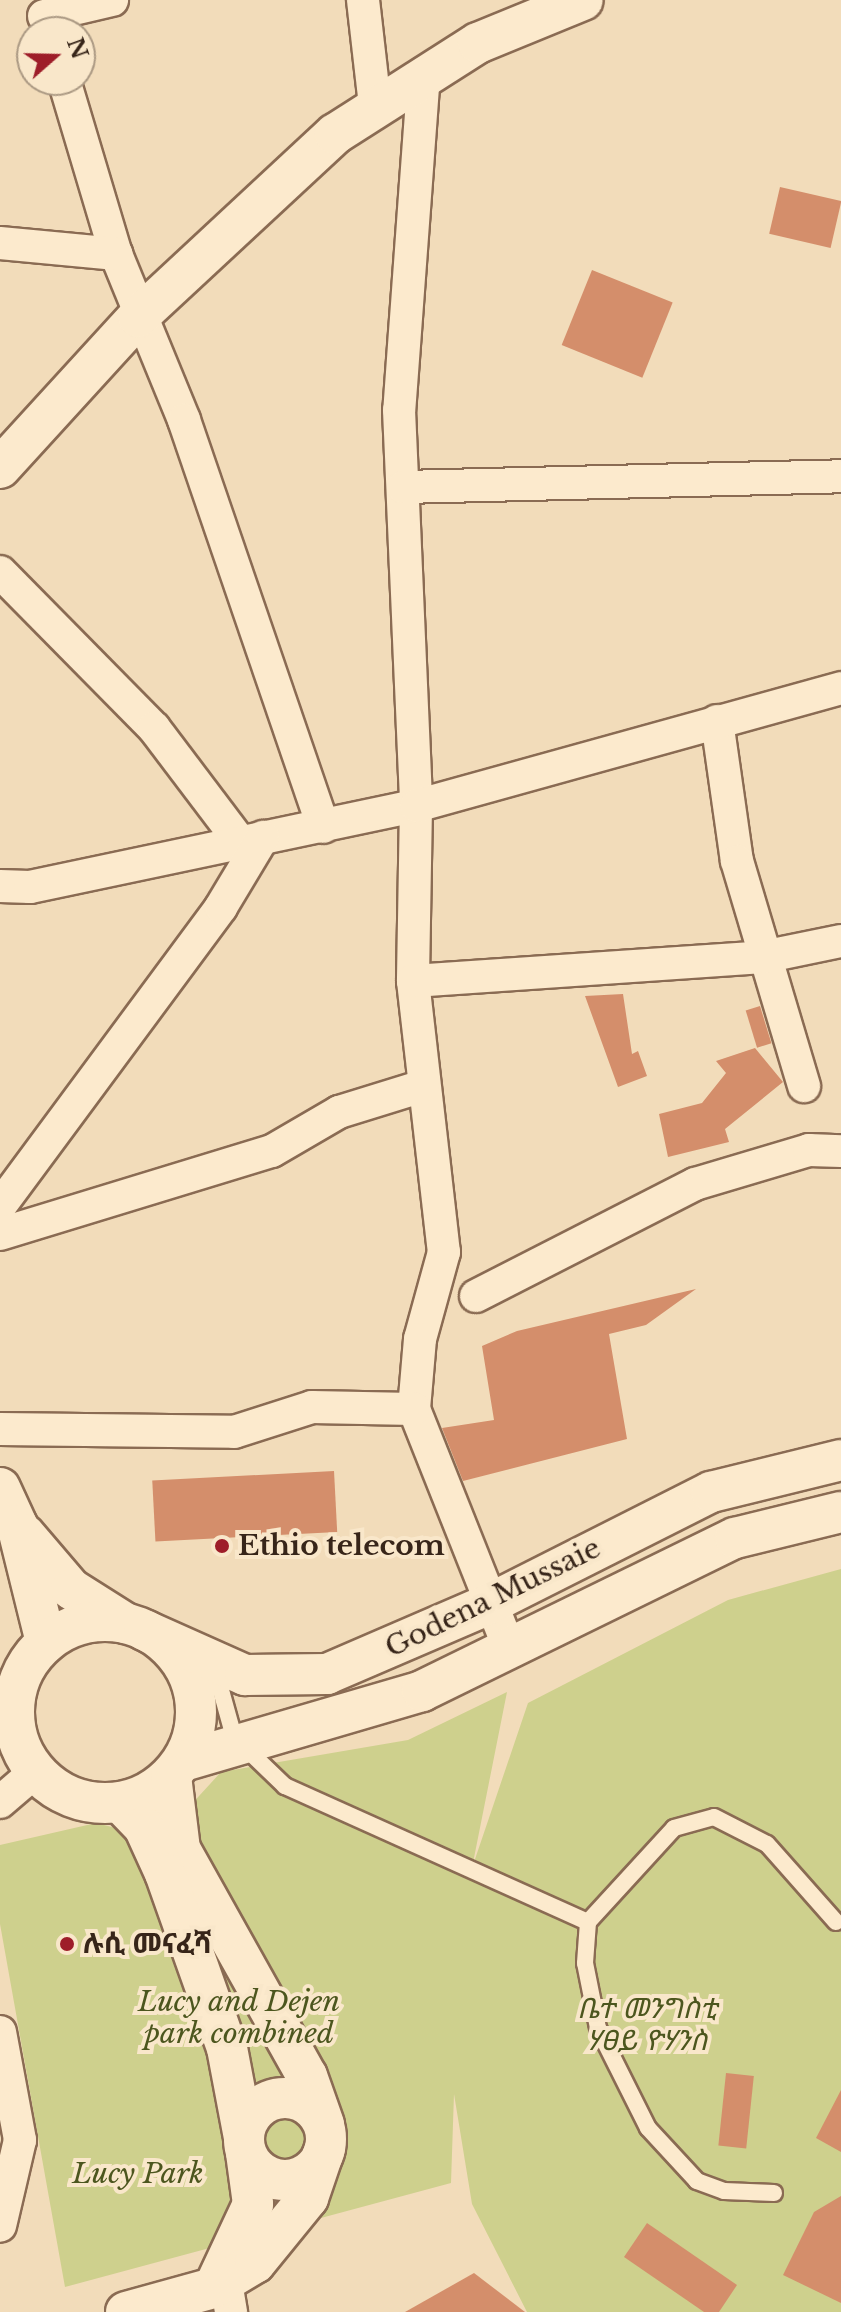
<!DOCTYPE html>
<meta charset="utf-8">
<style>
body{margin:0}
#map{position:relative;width:841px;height:2312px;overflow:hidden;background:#f2dcba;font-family:"Libre Baskerville","Noto Sans Ethiopic",serif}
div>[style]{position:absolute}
.green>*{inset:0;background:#ced08d}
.building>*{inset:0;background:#d48e6b;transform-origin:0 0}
.roads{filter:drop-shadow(2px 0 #8a6b53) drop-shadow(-2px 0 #8a6b53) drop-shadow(0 2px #8a6b53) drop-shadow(0 -2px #8a6b53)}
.service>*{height:16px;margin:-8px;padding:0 8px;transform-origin:8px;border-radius:8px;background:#fceacd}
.minor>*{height:32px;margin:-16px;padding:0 16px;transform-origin:16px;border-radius:16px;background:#fceacd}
.tertiary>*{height:40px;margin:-20px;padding:0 20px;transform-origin:20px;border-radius:20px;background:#fceacd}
.tertiary>.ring{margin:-20px;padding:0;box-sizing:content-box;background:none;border:40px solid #fceacd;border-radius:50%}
.dots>*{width:22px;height:22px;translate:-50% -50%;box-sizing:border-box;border:4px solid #f9e7ca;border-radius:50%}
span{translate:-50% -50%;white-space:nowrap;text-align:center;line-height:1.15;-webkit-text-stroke:8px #f9e7ca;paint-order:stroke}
.poi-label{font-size:28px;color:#372519;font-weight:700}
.left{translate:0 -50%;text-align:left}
.street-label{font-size:28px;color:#372519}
.park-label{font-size:28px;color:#4c561e;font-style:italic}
.north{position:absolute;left:16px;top:16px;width:80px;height:80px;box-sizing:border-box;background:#f9e7ca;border:2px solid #ab9983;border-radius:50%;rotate:70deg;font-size:22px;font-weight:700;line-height:32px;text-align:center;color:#372519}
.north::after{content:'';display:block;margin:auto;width:28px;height:36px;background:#9e1d29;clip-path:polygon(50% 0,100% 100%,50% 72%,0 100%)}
</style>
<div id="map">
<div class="green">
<i style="clip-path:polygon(841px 1569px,841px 2312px,527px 2312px,472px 2204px,454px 2094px,451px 2183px,65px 2287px,0 1924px,0 1845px,96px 1823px,120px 1829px,188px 1808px,221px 1772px,408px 1740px,507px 1692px,472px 1868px,528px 1703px,728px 1600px)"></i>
</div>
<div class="building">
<i style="left:780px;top:187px;width:63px;height:48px;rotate:13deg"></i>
<i style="left:592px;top:270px;width:87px;height:81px;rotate:22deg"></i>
<i style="clip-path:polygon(623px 994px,632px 1054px,638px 1051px,647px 1076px,618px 1087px,585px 996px)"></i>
<i style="left:760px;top:1006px;width:39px;height:15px;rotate:73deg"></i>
<i style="clip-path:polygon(755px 1048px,783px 1082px,725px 1129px,729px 1142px,668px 1157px,659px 1114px,702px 1103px,726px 1073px,716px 1061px)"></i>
<i style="clip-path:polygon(696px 1289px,646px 1325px,609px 1334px,627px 1439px,463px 1481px,442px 1428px,494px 1420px,482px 1346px,517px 1331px)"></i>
<i style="left:334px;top:1471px;width:61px;height:182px;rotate:87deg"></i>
<i style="left:726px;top:2073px;width:28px;height:73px;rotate:6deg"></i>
<i style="clip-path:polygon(841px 2090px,841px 2152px,816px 2138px)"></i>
<i style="clip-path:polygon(841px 2196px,841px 2303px,783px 2275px,814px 2212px)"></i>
<i style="clip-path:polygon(647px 2223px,737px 2285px,719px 2312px,704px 2312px,624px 2257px)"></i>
<i style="clip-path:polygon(474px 2273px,525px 2312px,405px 2312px)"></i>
</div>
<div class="roads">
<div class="service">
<i style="left:214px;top:1665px;width:75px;rotate:74.5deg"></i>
<i style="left:234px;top:1737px;width:71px;rotate:43.9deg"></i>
<i style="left:285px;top:1786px;width:332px;rotate:24.2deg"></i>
<i style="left:774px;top:2193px;width:50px;rotate:-177.7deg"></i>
<i style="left:724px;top:2191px;width:29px;rotate:-160deg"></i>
<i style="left:697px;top:2181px;width:72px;rotate:-132.8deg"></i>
<i style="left:648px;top:2128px;width:112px;rotate:-116.6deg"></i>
<i style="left:598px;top:2028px;width:66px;rotate:-101.3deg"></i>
<i style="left:585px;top:1963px;width:41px;rotate:-85.8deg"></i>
<i style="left:588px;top:1922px;width:127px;rotate:-47.5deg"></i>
<i style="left:674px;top:1828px;width:41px;rotate:-15.4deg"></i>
<i style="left:714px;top:1817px;width:59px;rotate:27deg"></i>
<i style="left:767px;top:1844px;width:104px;rotate:48.5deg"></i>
</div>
<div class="minor">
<i style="left:363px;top:0;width:106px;rotate:83.5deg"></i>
<i style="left:44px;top:16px;width:70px;rotate:-13.2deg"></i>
<i style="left:424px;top:73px;width:338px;rotate:94.2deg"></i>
<i style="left:399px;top:410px;width:396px;rotate:87.5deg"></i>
<i style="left:416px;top:806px;width:175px;rotate:91deg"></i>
<i style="left:413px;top:981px;width:273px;rotate:83.5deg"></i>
<i style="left:444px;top:1252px;width:90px;rotate:105.4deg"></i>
<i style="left:420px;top:1339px;width:70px;rotate:94.9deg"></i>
<i style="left:414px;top:1409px;width:259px;rotate:68.3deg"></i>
<i style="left:64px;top:80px;width:182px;rotate:73.4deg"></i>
<i style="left:116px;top:254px;width:179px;rotate:67.7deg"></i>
<i style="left:184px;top:420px;width:430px;rotate:71.1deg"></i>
<i style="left:0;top:243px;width:117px;rotate:5.4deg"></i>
<i style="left:403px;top:487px;width:438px;rotate:-1.4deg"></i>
<i style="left:0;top:572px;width:219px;rotate:45.4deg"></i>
<i style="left:154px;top:728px;width:144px;rotate:52.9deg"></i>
<i style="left:717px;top:721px;width:141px;rotate:81.9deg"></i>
<i style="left:737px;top:861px;width:235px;rotate:73.4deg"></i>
<i style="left:0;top:886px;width:30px;rotate:2deg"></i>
<i style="left:30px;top:887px;width:394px;rotate:-11.9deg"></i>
<i style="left:416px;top:806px;width:441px;rotate:-15.5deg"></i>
<i style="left:413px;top:981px;width:351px;rotate:-3.9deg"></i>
<i style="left:763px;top:957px;width:80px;rotate:-11.6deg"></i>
<i style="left:0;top:1206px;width:372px;rotate:-53.5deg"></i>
<i style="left:221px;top:907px;width:82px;rotate:-59deg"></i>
<i style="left:0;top:1234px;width:284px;rotate:-17deg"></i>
<i style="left:272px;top:1151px;width:78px;rotate:-30.2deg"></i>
<i style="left:339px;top:1112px;width:88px;rotate:-17.2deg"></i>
<i style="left:476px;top:1296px;width:246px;rotate:-27.1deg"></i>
<i style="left:695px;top:1184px;width:119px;rotate:-16.6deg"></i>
<i style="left:809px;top:1150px;width:32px;rotate:2deg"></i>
<i style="left:0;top:1429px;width:234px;rotate:0.7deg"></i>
<i style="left:234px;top:1432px;width:82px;rotate:-17.8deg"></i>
<i style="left:312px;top:1407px;width:102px;rotate:1.1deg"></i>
<i style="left:0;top:1802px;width:46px;rotate:-40.6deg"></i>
<i style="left:0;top:2032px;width:110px;rotate:79.5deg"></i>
<i style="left:20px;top:2140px;width:88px;rotate:103.1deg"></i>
<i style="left:224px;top:2270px;width:43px;rotate:80.5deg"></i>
</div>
<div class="tertiary">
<i style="left:0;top:468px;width:205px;rotate:-47.6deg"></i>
<i style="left:138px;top:317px;width:269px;rotate:-42.9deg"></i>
<i style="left:335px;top:134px;width:169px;rotate:-32.5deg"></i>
<i style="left:478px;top:43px;width:113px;rotate:-22.3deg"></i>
<i style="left:0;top:1488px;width:41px;rotate:65.3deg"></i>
<i style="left:17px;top:1525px;width:121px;rotate:76.1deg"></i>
<i style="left:24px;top:1534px;width:72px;rotate:49.5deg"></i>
<i style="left:71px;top:1589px;width:64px;rotate:32.2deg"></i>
<i class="ring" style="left:14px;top:1621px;width:142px;height:142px"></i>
<i style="left:144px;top:1630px;width:111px;rotate:24deg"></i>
<i style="left:245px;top:1675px;width:82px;rotate:-0.7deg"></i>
<i style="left:327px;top:1674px;width:174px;rotate:-23.3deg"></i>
<i style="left:487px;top:1605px;width:251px;rotate:-26.8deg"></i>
<i style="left:711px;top:1492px;width:134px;rotate:-13.8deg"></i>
<i style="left:183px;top:1761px;width:249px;rotate:-16.3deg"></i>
<i style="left:422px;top:1691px;width:348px;rotate:-26.1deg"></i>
<i style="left:735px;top:1538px;width:109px;rotate:-13.8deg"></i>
<i style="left:171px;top:1776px;width:74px;rotate:83deg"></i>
<i style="left:180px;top:1849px;width:260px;rotate:60.8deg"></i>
<i style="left:307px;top:2076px;width:51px;rotate:70.5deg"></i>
<i style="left:121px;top:1803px;width:33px;rotate:46deg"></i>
<i style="left:144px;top:1827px;width:51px;rotate:65.5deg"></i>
<i style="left:165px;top:1873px;width:186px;rotate:70.5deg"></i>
<i style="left:227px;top:2048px;width:92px;rotate:79.3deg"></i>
<i class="ring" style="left:244px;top:2098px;width:42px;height:42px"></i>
<i style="left:217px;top:2281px;width:85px;rotate:-64.9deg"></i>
<i style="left:253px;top:2204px;width:51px;rotate:-97.8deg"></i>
<i style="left:126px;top:2312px;width:90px;rotate:-15.4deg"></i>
<i style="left:213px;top:2288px;width:49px;rotate:-30.8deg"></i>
<i style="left:255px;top:2263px;width:84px;rotate:-50.8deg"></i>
<i style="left:308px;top:2198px;width:53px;rotate:-71.2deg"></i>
</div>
</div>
<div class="dots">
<i style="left:222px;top:1546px;background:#9e1d29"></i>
<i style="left:67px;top:1944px;background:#9e1d29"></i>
</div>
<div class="poi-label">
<span class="left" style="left:238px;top:1546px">Ethio telecom</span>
<span class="left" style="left:83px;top:1944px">ሉሲ መናፈሻ</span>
</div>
<div class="street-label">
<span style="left:493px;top:1598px;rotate:-26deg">Godena Mussaie</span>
</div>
<div class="park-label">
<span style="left:239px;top:2018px">Lucy and Dejen<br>park combined</span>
<span style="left:647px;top:2025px">ቤተ መንግስቲ<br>ሃፀይ ዮሃንስ</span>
<span style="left:138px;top:2174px">Lucy Park</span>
</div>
<div class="north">N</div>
</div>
